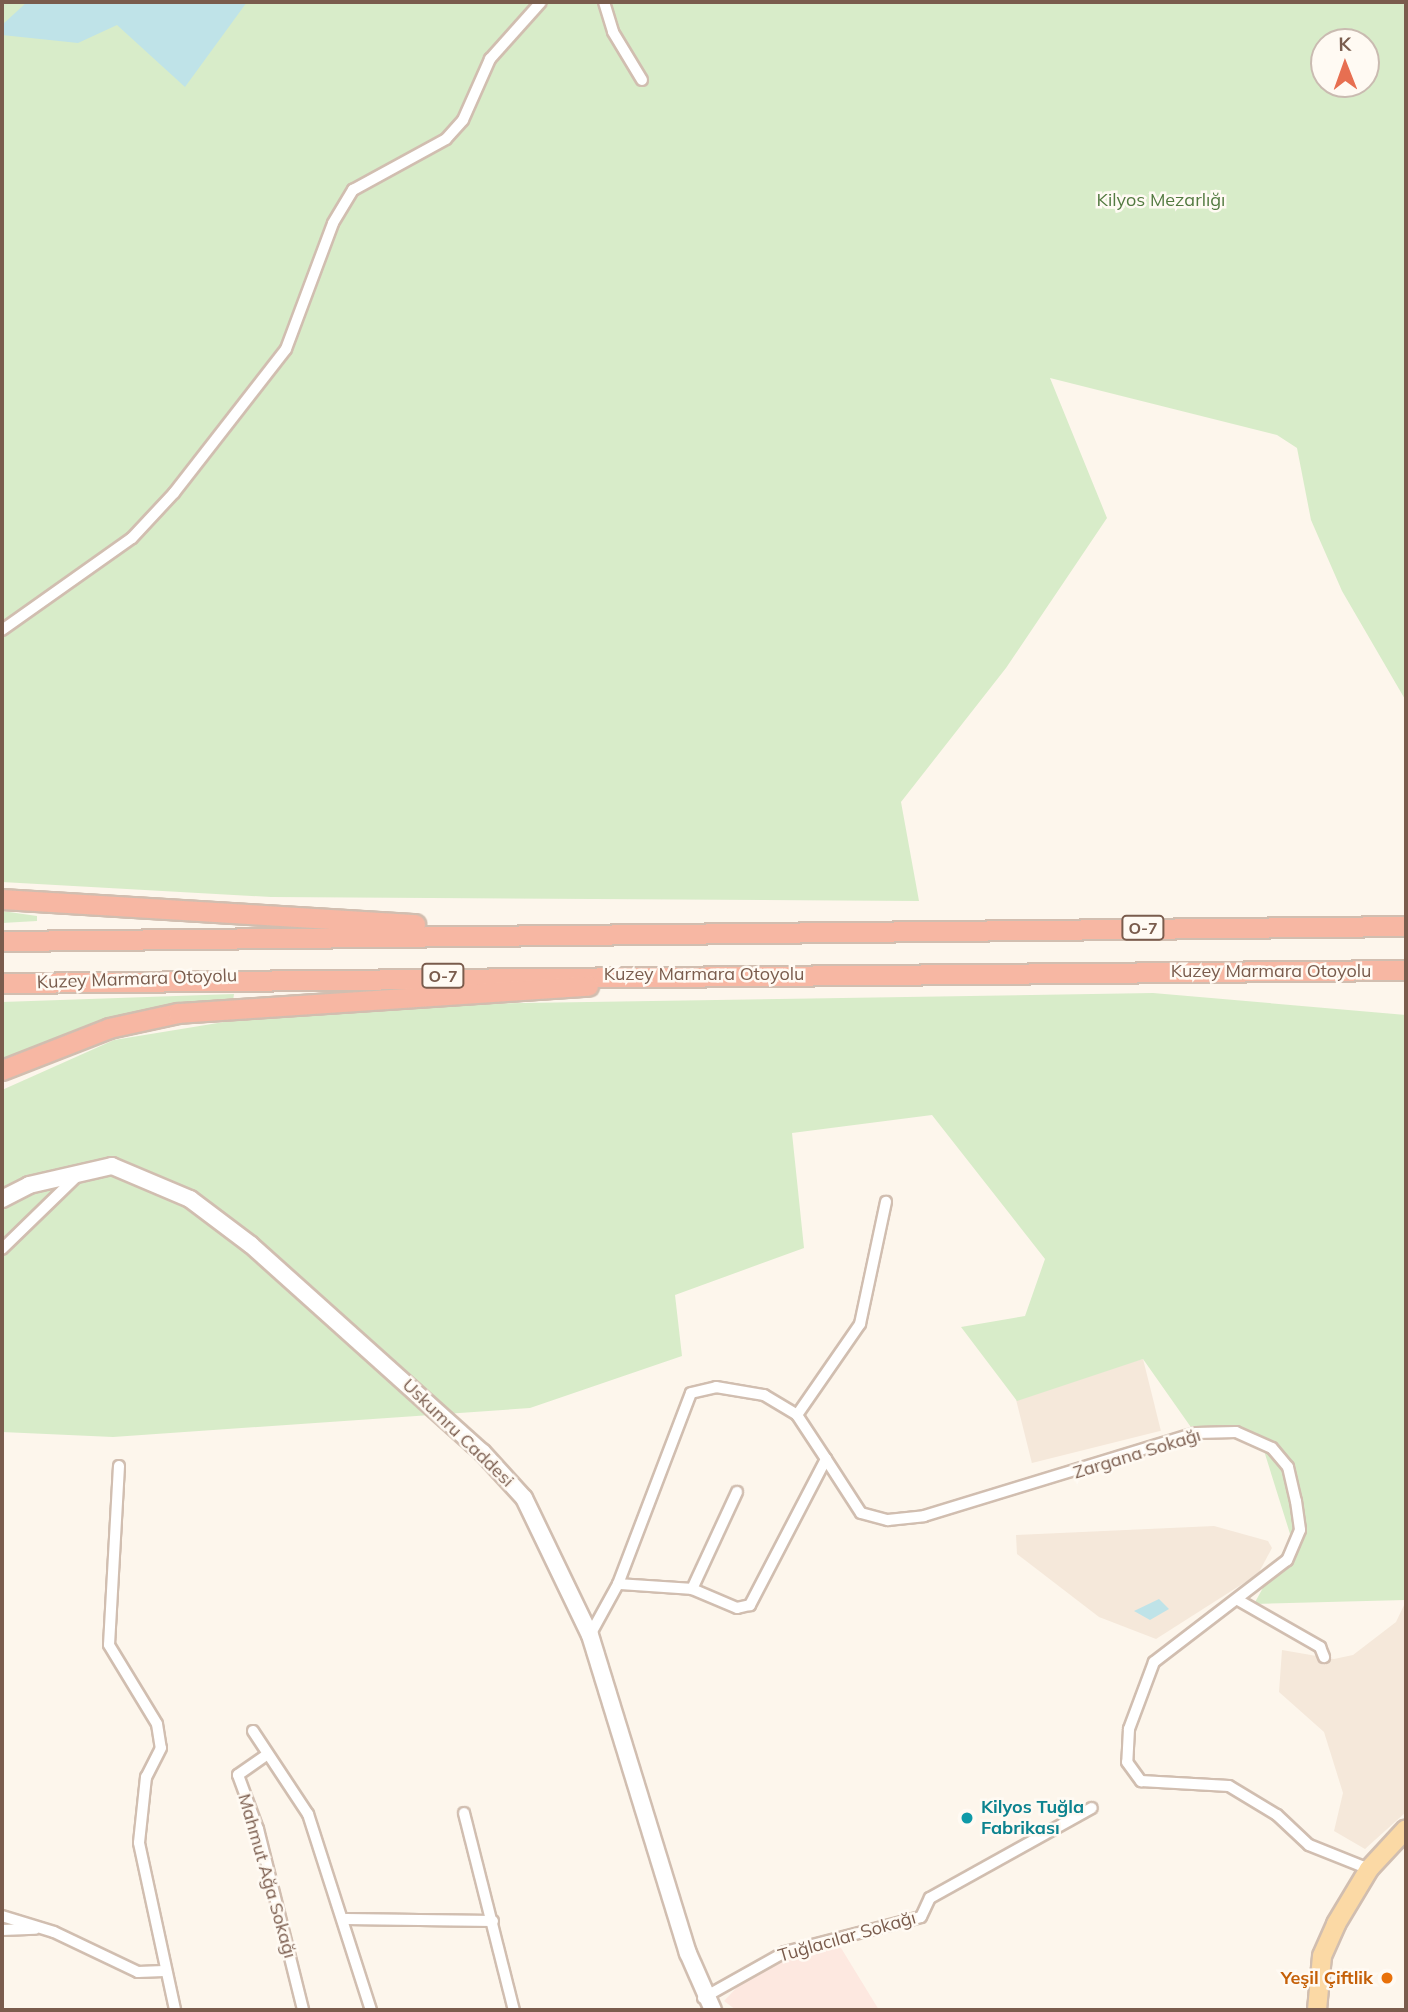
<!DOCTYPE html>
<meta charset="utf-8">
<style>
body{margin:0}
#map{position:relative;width:1408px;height:2012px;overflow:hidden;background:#fdf6ec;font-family:Mulish,sans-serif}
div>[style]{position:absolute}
.residential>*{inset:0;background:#f5e8da;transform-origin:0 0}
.commercial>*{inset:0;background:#fde8e0}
.green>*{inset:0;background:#d8ecc9}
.water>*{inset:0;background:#bfe3e8}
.roads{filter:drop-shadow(2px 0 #d1beb0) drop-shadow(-2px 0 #d1beb0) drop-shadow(0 2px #d1beb0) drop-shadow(0 -2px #d1beb0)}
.street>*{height:10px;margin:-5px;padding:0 5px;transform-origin:5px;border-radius:5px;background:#fff}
.secondary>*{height:16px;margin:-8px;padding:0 8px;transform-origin:8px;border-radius:8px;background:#fff}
.primary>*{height:18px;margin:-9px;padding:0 9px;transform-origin:9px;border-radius:9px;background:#fbd9a5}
.highway>*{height:19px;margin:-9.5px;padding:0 9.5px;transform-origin:9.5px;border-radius:9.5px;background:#f7b7a3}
.dots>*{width:19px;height:19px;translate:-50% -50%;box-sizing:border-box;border:4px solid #fffaf3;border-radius:50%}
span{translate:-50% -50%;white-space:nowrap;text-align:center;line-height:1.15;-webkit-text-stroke:5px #fffaf3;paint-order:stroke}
.shield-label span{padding:2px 5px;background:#fffaf3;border:2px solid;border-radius:5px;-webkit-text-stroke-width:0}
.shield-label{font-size:16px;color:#7a5c4d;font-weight:700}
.park-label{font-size:18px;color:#537a41}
.street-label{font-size:18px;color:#7a5c4d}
.culture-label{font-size:18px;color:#0d838f;font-weight:700}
.left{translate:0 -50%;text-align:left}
.food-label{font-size:18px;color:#c56008;font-weight:700}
.right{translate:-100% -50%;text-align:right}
.frame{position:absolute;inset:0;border:4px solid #7a5c4d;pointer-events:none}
.north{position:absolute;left:1310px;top:28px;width:70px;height:70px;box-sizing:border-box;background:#fffaf3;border:2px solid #cabbb1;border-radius:50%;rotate:359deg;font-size:19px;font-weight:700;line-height:28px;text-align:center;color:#7a5c4d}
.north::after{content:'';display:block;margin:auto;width:24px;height:32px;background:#e76f51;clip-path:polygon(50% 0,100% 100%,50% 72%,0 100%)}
</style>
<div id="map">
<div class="residential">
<i style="left:1143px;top:1359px;width:74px;height:133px;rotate:76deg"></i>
<i style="clip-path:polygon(1214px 1526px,1268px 1541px,1272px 1548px,1258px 1574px,1156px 1639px,1099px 1617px,1017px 1554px,1016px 1535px)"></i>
<i style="clip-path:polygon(1406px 1601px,1406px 1812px,1365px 1849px,1334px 1831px,1343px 1793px,1324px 1732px,1279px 1692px,1282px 1650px,1334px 1659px,1353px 1655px,1396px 1622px)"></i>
</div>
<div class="commercial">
<i style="clip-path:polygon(838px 1943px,879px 2010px,736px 2010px,724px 2001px,741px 1983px,790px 1958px)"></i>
</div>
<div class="green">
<i style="clip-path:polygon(evenodd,2px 2px,1406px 2px,1406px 701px,1342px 591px,1311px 520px,1297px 448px,1277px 435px,1050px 378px,1107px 518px,1006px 668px,901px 802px,919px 901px,271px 897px,2px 882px,2px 2px,1324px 42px,1366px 42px,1366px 84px,1324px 84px,1324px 42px)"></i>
<i style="clip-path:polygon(2px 911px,37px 916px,37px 921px,2px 923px)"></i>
<i style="clip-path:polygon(1153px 993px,1406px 1015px,1405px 1600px,1254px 1604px,1291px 1537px,1260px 1438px,1195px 1433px,1143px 1359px,1017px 1401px,961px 1327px,1025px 1316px,1045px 1259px,932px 1115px,792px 1133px,804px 1248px,675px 1295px,682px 1356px,530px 1408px,113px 1437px,2px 1432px,2px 1090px,114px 1040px,266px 1015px,460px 1004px)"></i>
<i style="clip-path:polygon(234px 994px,233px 1001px,81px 1028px,2px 1060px,2px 1002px)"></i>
</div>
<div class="water">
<i style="clip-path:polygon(27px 2px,247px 2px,185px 87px,117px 25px,78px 43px,2px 35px,2px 25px)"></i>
<i style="clip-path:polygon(1159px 1599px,1169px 1609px,1150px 1620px,1134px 1611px)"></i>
</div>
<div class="roads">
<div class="street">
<i style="left:604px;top:2px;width:31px;rotate:73deg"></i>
<i style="left:613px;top:32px;width:56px;rotate:58.9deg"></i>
<i style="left:2px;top:630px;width:159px;rotate:-35.3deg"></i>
<i style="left:132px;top:538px;width:62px;rotate:-47deg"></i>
<i style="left:174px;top:493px;width:182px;rotate:-52.1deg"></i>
<i style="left:286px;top:349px;width:134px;rotate:-69.5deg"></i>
<i style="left:333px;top:223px;width:39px;rotate:-59deg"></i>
<i style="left:353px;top:190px;width:106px;rotate:-28.7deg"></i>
<i style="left:446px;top:139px;width:25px;rotate:-48deg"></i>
<i style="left:463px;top:120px;width:67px;rotate:-66.1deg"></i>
<i style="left:490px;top:59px;width:76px;rotate:-48.2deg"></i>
<i style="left:2px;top:1249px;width:105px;rotate:-44.2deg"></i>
<i style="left:797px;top:1415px;width:111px;rotate:-55.3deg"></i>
<i style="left:860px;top:1324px;width:125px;rotate:-78deg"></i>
<i style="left:826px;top:1459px;width:64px;rotate:57.1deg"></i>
<i style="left:861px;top:1513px;width:28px;rotate:15deg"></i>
<i style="left:888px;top:1520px;width:36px;rotate:-6deg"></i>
<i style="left:924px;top:1516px;width:284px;rotate:-17deg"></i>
<i style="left:1196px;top:1433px;width:40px;rotate:-1.4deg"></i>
<i style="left:1236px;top:1432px;width:39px;rotate:24deg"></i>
<i style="left:1272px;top:1448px;width:25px;rotate:50deg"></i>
<i style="left:1288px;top:1467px;width:35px;rotate:77deg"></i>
<i style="left:1296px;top:1501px;width:29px;rotate:82deg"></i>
<i style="left:1300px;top:1530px;width:33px;rotate:113deg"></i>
<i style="left:1287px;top:1560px;width:168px;rotate:142.5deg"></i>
<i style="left:1154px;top:1662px;width:72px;rotate:110.5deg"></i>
<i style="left:1129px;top:1729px;width:33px;rotate:93deg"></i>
<i style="left:1127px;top:1762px;width:24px;rotate:54deg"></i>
<i style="left:1141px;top:1781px;width:88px;rotate:3.3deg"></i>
<i style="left:1229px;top:1786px;width:56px;rotate:31.1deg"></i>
<i style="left:1277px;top:1815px;width:44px;rotate:43.2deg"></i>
<i style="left:1309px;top:1845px;width:65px;rotate:21.8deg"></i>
<i style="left:119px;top:1466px;width:179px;rotate:93.2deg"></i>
<i style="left:109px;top:1645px;width:92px;rotate:58.7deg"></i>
<i style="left:157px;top:1724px;width:24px;rotate:81deg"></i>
<i style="left:161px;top:1748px;width:33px;rotate:117deg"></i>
<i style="left:146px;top:1777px;width:66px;rotate:96.1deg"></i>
<i style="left:139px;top:1843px;width:171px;rotate:77.8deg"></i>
<i style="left:692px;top:1589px;width:107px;rotate:-65.1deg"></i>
<i style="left:1238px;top:1600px;width:95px;rotate:29.8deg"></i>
<i style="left:1320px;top:1647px;width:11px;rotate:68deg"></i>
<i style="left:590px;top:1635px;width:58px;rotate:-61.2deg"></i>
<i style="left:618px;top:1584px;width:204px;rotate:-69.1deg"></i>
<i style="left:691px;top:1393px;width:26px;rotate:-13deg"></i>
<i style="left:716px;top:1387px;width:49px;rotate:9.5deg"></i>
<i style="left:764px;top:1395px;width:39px;rotate:31deg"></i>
<i style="left:797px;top:1415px;width:53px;rotate:56.6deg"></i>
<i style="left:826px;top:1459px;width:165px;rotate:117.5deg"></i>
<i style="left:750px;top:1605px;width:13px;rotate:167deg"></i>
<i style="left:737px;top:1608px;width:49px;rotate:-157.1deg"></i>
<i style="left:692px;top:1589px;width:74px;rotate:-176.1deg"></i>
<i style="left:253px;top:1731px;width:100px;rotate:56.5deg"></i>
<i style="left:308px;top:1814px;width:206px;rotate:72.2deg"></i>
<i style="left:265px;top:1756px;width:33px;rotate:145deg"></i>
<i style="left:238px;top:1775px;width:58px;rotate:69.7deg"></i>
<i style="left:258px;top:1829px;width:187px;rotate:76deg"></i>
<i style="left:464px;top:1813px;width:203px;rotate:75.8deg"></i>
<i style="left:2px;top:1916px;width:54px;rotate:17.1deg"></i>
<i style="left:54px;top:1932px;width:93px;rotate:25.5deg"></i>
<i style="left:138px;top:1972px;width:26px;rotate:-2deg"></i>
<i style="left:346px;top:1919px;width:147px;rotate:0.8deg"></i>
<i style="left:2px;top:1930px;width:33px;rotate:-2deg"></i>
<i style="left:703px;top:1998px;width:94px;rotate:-29.3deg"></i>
<i style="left:785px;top:1952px;width:140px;rotate:-14.4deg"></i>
<i style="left:921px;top:1917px;width:21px;rotate:-65deg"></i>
<i style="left:930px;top:1898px;width:185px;rotate:-29.1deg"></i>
</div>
<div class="secondary">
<i style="left:2px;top:1199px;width:30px;rotate:-27deg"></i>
<i style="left:29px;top:1185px;width:85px;rotate:-12.9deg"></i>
<i style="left:112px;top:1166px;width:85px;rotate:22.9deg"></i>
<i style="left:190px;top:1199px;width:76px;rotate:37deg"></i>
<i style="left:251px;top:1245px;width:310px;rotate:41.9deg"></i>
<i style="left:482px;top:1452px;width:62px;rotate:47.6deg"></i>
<i style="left:524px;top:1498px;width:152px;rotate:64.3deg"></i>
<i style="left:590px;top:1635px;width:333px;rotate:72.9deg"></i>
<i style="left:688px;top:1953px;width:62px;rotate:66.3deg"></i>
</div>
<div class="primary">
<i style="left:1317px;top:2010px;width:54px;rotate:-84.7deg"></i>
<i style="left:1322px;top:1956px;width:35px;rotate:-66deg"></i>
<i style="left:1336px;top:1924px;width:64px;rotate:-59deg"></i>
<i style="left:1369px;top:1869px;width:54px;rotate:-47.2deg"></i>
</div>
<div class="highway">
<i style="left:2px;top:899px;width:414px;rotate:3.5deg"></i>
<i style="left:2px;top:941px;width:1404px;rotate:-0.61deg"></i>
<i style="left:2px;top:983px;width:1404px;rotate:-0.53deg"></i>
<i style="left:2px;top:1070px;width:115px;rotate:-21.4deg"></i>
<i style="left:109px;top:1028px;width:71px;rotate:-12.3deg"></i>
<i style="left:178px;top:1013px;width:411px;rotate:-3.8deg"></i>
</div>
</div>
<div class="dots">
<i style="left:967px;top:1818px;background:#0f9aa8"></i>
<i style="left:1387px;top:1978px;background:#e8710a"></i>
</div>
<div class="shield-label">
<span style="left:1143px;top:928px">O-7</span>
<span style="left:443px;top:976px">O-7</span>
</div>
<div class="park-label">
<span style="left:1161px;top:200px">Kilyos Mezarlığı</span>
</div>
<div class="street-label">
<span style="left:1271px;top:971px">Kuzey Marmara Otoyolu</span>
<span style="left:704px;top:974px">Kuzey Marmara Otoyolu</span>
<span style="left:137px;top:979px;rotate:-2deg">Kuzey Marmara Otoyolu</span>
<span style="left:458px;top:1433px;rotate:44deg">Uskumru Caddesi</span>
<span style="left:1137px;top:1454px;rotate:-17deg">Zargana Sokağı</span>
<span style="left:267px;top:1876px;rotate:74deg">Mahmut Ağa Sokağı</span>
<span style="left:847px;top:1937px;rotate:-16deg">Tuğlacılar Sokağı</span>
</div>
<div class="culture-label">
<span class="left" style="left:981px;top:1818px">Kilyos Tuğla<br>Fabrikası</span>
</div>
<div class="food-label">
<span class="right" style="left:1373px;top:1978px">Yeşil Çiftlik</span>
</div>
<div class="frame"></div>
<div class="north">K</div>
</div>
